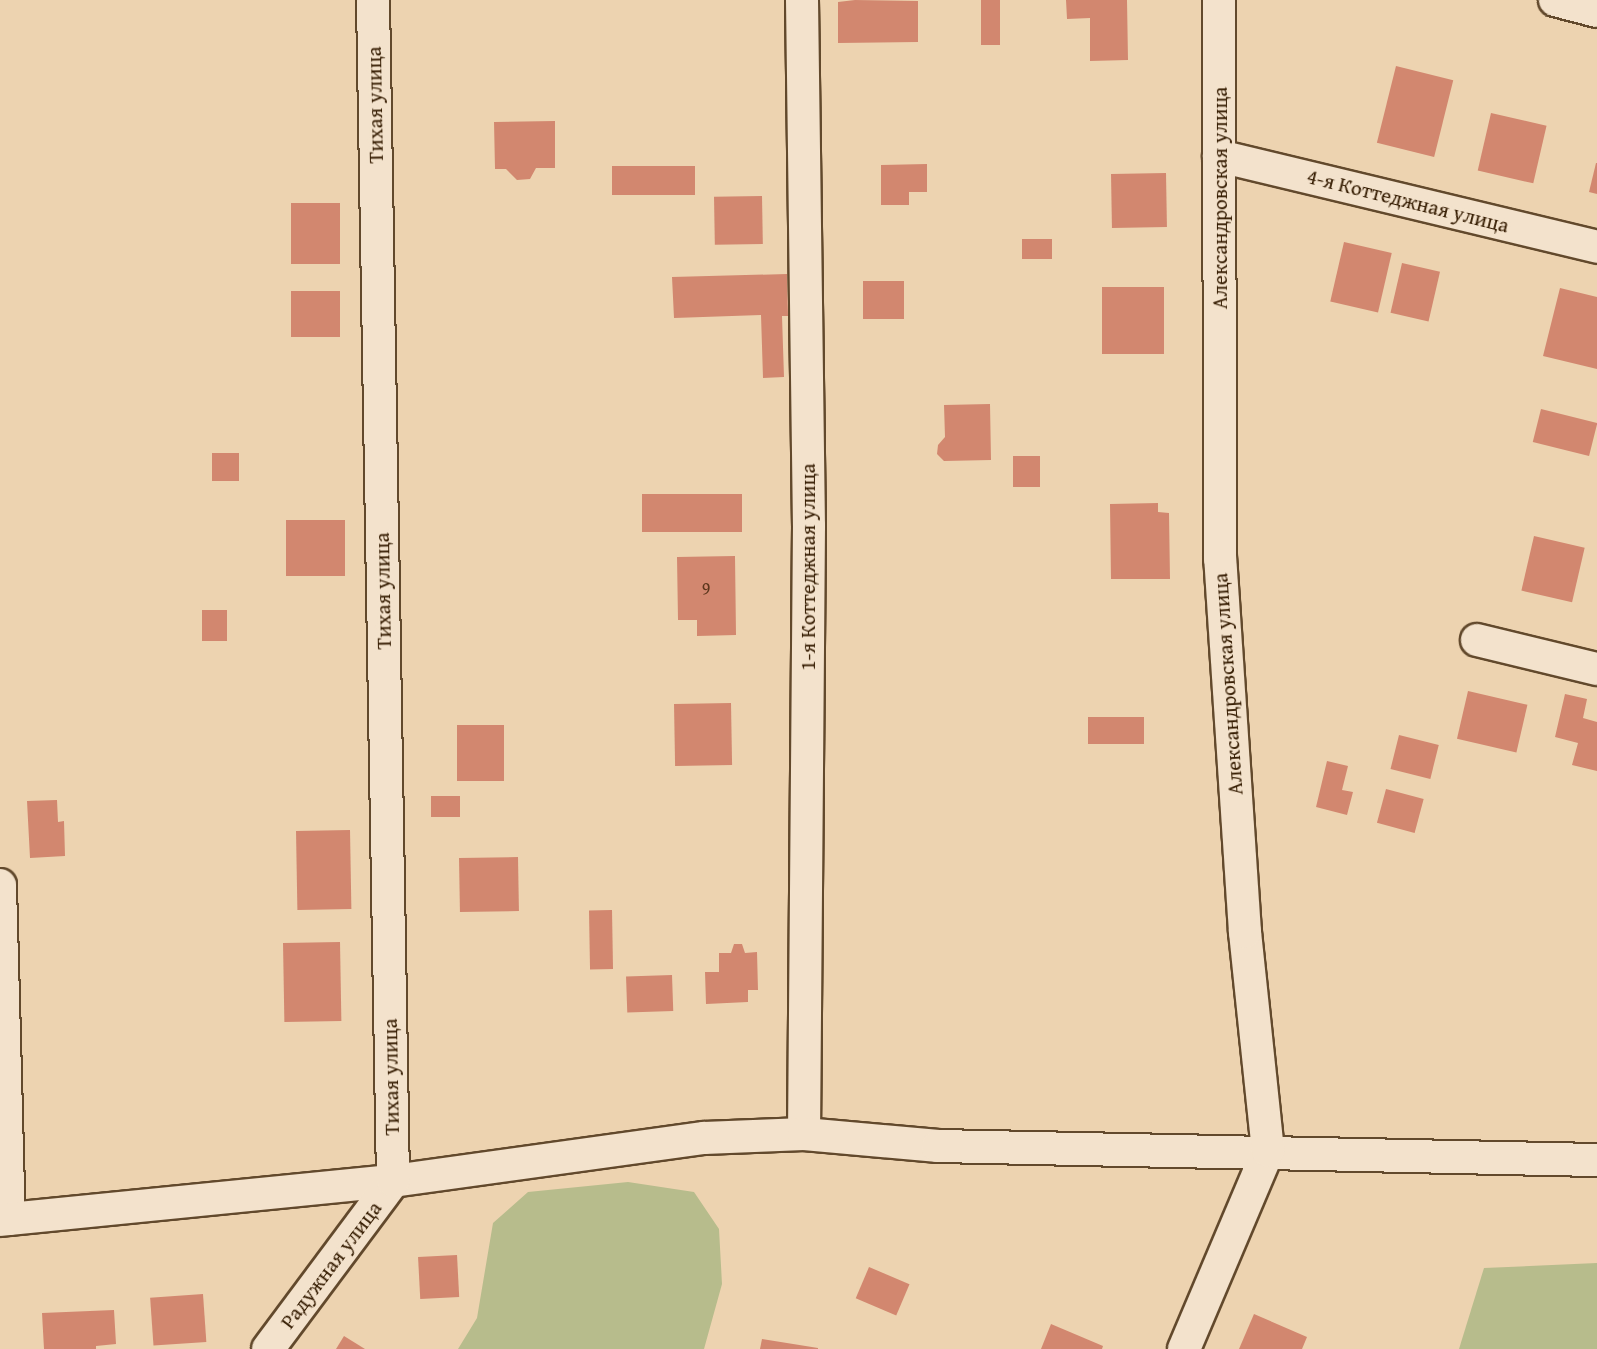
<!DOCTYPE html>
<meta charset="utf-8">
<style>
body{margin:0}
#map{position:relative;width:1597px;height:1349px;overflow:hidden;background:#edd3b0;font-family:"Gentium Book Plus",serif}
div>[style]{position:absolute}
.green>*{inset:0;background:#b7bc8c}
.building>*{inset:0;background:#d2876f;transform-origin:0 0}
.roads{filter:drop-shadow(2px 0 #62492c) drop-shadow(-2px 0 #62492c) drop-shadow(0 2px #62492c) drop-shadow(0 -2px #62492c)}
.street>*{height:32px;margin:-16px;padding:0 16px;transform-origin:16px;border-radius:16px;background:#f3e2cc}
span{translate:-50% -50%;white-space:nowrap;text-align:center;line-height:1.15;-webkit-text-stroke:5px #f3e2cc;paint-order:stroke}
.number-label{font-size:18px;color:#5c361c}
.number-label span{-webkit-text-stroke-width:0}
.street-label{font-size:21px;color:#341b00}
</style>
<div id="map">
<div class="green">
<i style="clip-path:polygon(628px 1182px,694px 1192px,719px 1229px,722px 1284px,704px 1349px,458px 1349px,477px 1318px,493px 1223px,528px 1192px)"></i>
<i style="clip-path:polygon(1597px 1263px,1597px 1349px,1459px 1349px,1484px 1268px)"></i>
</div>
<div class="building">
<i style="clip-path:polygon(855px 0,918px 1px,918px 42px,838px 43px,838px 2px)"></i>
<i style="left:981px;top:0;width:19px;height:45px"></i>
<i style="clip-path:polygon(1066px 0,1127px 0,1128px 60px,1090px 61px,1090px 18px,1067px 19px)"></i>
<i style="left:1396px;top:66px;width:59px;height:79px;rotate:14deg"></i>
<i style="left:1491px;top:113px;width:57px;height:59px;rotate:13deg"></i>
<i style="clip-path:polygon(555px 121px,555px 168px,536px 168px,530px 179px,517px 180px,506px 169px,495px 169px,494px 122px)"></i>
<i style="clip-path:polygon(1596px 163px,1597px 163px,1597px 194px,1589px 192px)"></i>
<i style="clip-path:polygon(927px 164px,927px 192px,909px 192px,909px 205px,881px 205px,881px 165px)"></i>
<i style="left:695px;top:166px;width:29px;height:83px;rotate:90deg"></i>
<i style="left:1166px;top:173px;width:54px;height:55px;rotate:89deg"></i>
<i style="left:762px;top:196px;width:48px;height:48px;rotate:89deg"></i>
<i style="left:340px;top:203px;width:61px;height:49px;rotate:90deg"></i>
<i style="left:1022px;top:239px;width:30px;height:20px"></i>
<i style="left:1344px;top:242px;width:49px;height:61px;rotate:13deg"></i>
<i style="left:1402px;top:263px;width:39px;height:51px;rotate:13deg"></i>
<i style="clip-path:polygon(787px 274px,788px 316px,782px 316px,784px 377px,763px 378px,761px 315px,674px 318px,672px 277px)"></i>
<i style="left:863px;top:281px;width:41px;height:38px"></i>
<i style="left:1164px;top:287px;width:67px;height:62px;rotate:90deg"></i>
<i style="clip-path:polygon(1560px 288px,1597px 297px,1597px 369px,1543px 356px)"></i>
<i style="left:340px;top:291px;width:46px;height:49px;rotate:90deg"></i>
<i style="clip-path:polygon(990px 404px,991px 460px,944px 461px,937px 454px,938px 445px,945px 437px,944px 405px)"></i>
<i style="left:1541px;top:409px;width:58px;height:34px;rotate:14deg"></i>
<i style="left:212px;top:453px;width:27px;height:28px"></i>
<i style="left:1013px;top:456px;width:27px;height:31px"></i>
<i style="left:742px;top:494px;width:38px;height:100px;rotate:90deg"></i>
<i style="clip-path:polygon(1158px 503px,1158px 512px,1169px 513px,1170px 579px,1111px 579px,1110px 504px)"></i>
<i style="left:286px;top:520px;width:59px;height:56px"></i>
<i style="left:1534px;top:536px;width:52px;height:56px;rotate:13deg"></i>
<i style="clip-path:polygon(735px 556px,736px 635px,697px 636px,697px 620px,678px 620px,677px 557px)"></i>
<i style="left:227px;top:610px;width:31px;height:25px;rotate:90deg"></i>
<i style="left:1468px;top:691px;width:61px;height:49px;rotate:13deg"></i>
<i style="clip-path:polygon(1565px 694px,1587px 699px,1583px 718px,1597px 722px,1597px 771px,1572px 765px,1578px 743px,1555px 737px)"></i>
<i style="left:731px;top:703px;width:62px;height:57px;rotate:89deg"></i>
<i style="left:1088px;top:717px;width:56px;height:27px"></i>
<i style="left:457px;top:725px;width:47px;height:56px"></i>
<i style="left:1399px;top:735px;width:41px;height:35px;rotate:14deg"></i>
<i style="clip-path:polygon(1327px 761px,1348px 766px,1342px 790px,1353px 792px,1347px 815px,1316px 807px)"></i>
<i style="left:1386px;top:789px;width:39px;height:35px;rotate:15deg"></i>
<i style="left:460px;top:796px;width:21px;height:29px;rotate:90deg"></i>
<i style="clip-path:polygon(57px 800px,58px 822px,64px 821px,65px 856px,30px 858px,27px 801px)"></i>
<i style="left:350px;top:830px;width:79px;height:54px;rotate:89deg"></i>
<i style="left:518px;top:857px;width:54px;height:59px;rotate:89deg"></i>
<i style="left:612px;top:910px;width:59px;height:23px;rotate:89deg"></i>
<i style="left:340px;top:942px;width:79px;height:57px;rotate:89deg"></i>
<i style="clip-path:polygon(734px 944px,742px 944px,745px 953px,757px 952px,758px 990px,748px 990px,748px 1002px,706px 1004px,705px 972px,719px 972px,719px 953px,731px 953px)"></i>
<i style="left:672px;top:975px;width:36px;height:46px;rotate:88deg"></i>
<i style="left:457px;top:1255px;width:42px;height:39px;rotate:87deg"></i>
<i style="left:869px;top:1267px;width:44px;height:34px;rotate:23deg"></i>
<i style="left:203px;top:1294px;width:48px;height:53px;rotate:86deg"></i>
<i style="clip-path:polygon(114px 1310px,116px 1344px,96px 1346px,96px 1349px,44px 1349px,42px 1313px)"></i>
<i style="clip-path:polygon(1254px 1314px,1307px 1337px,1302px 1349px,1239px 1349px)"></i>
<i style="clip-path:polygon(1051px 1324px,1103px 1346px,1102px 1349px,1041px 1349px)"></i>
<i style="clip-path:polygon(344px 1336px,365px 1349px,336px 1349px)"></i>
<i style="clip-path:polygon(762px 1339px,818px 1348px,818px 1349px,760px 1349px)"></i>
</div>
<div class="roads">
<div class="street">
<i style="left:802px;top:0;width:526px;rotate:89.24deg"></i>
<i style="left:809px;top:526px;width:608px;rotate:90.47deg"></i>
<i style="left:1555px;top:0;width:43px;rotate:14.7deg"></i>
<i style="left:1219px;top:156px;width:389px;rotate:13.5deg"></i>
<i style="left:1477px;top:640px;width:123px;rotate:13.6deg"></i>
<i style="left:0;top:885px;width:334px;rotate:88.5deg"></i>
<i style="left:0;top:1220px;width:395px;rotate:-5.7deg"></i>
<i style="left:393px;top:1181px;width:314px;rotate:-7.9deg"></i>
<i style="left:704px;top:1138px;width:100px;rotate:-2.3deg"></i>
<i style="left:804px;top:1134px;width:135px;rotate:5.1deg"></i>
<i style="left:938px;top:1146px;width:659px;rotate:1.22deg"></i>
<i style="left:268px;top:1349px;width:209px;rotate:-53.3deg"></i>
<i style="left:393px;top:1181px;width:1181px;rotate:-90.97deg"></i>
<i style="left:1184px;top:1349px;width:215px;rotate:-67deg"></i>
<i style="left:1268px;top:1151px;width:220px;rotate:-96deg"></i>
<i style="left:1245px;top:932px;width:374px;rotate:-93.8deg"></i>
<i style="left:1220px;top:559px;width:559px;rotate:-90.1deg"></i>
</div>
</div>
<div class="number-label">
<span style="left:706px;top:589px">9</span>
</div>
<div class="street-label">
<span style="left:375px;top:105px;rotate:-91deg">Тихая улица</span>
<span style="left:1220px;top:198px;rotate:-90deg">Александровская улица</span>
<span style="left:1408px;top:201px;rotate:14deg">4-я Коттеджная улица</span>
<span style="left:808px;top:567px;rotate:-90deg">1-я Коттеджная улица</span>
<span style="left:383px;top:591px;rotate:-91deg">Тихая улица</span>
<span style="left:1228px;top:684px;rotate:-94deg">Александровская улица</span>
<span style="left:391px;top:1077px;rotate:-91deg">Тихая улица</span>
<span style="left:331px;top:1265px;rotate:-53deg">Радужная улица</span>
</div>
</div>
